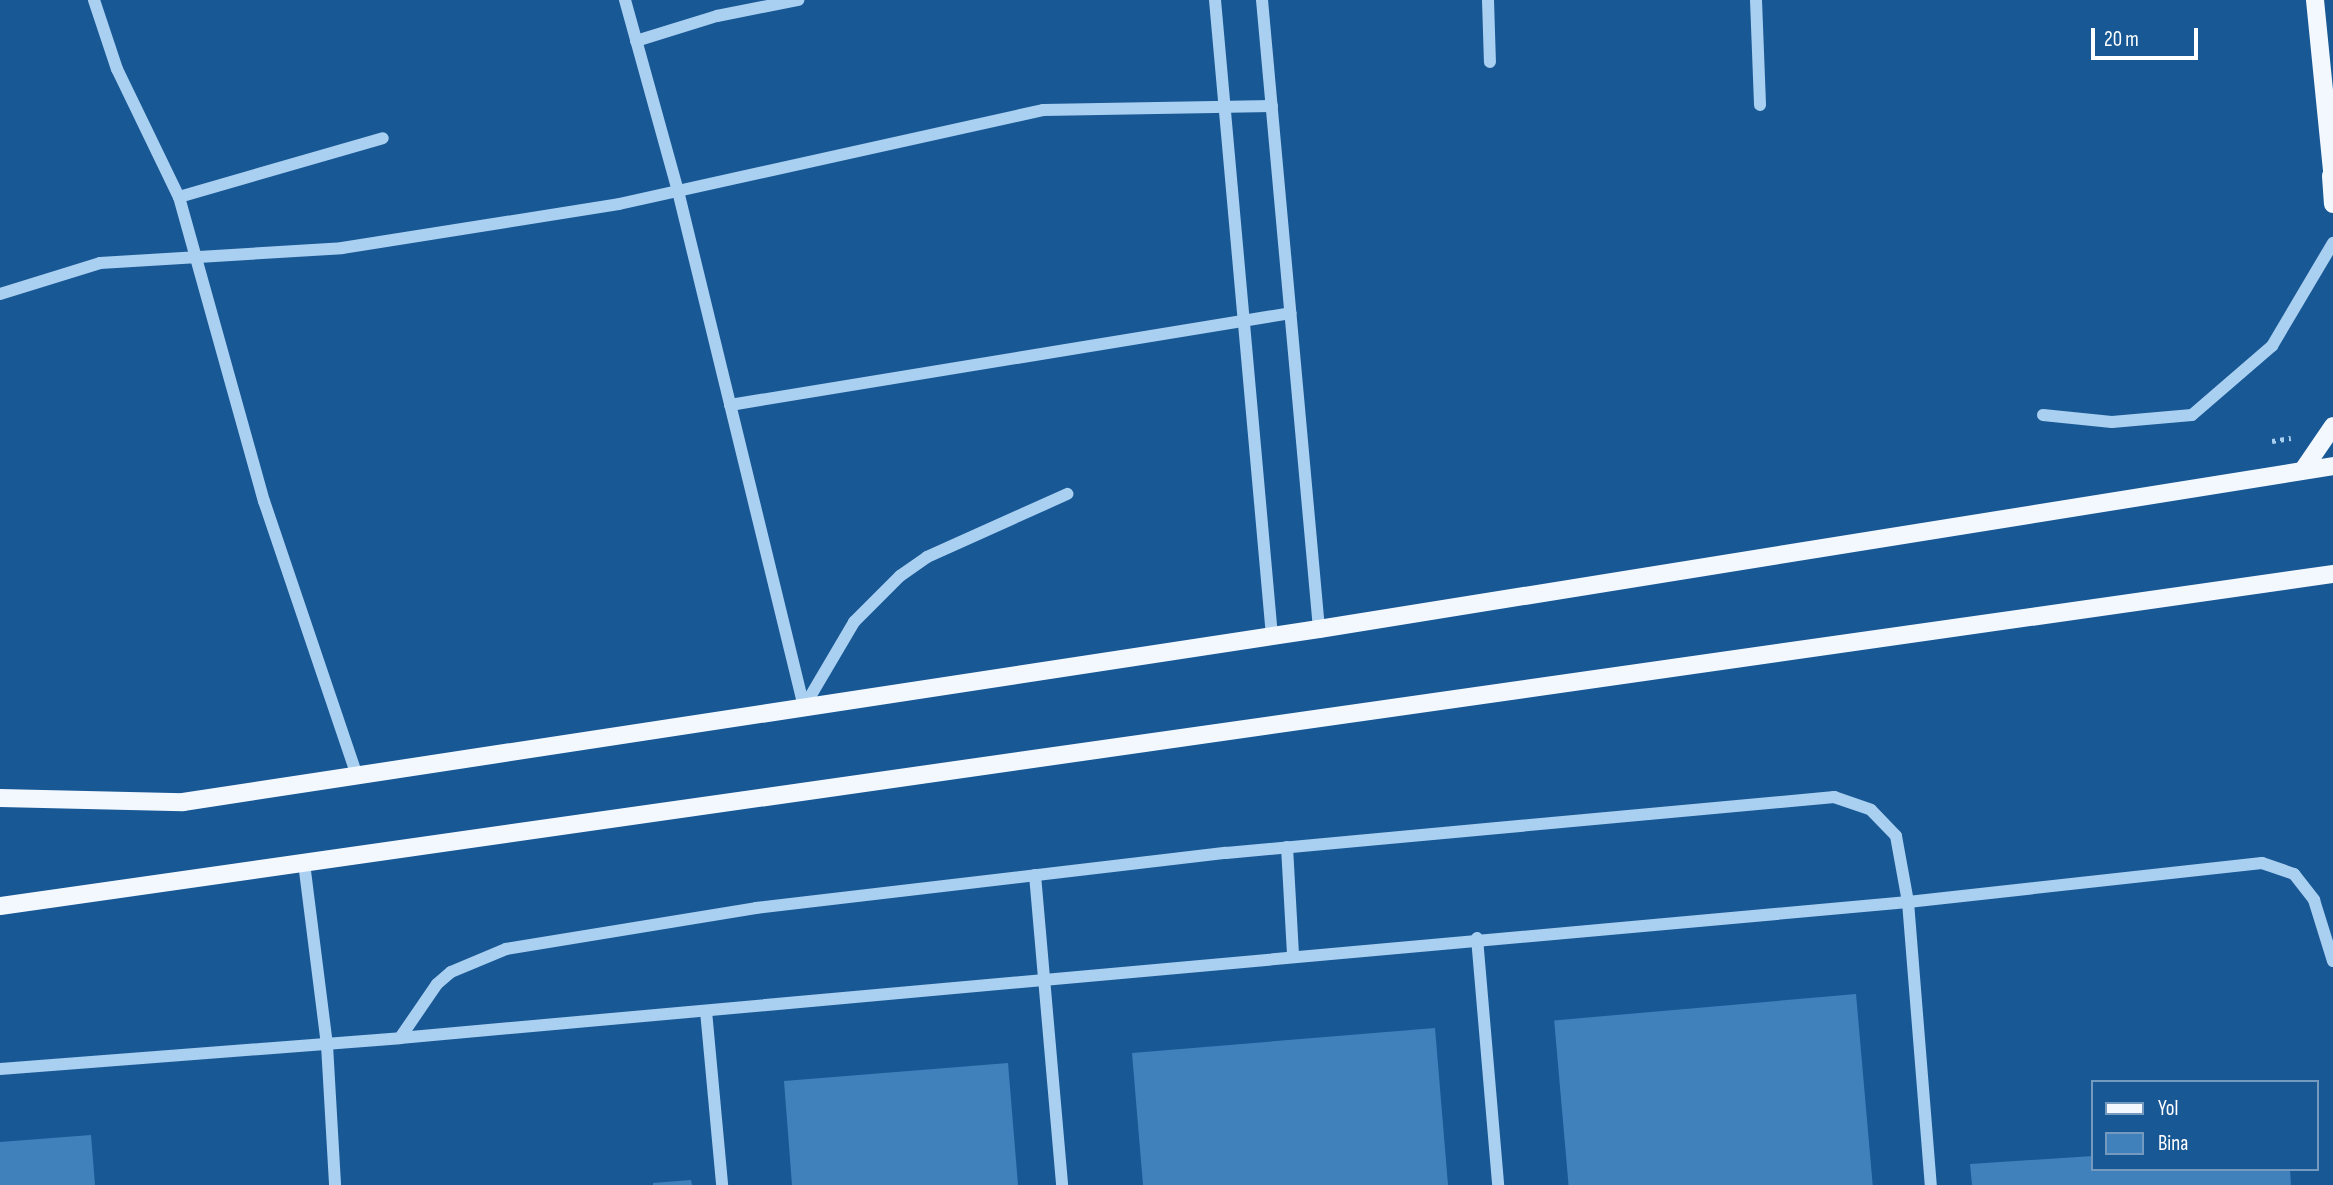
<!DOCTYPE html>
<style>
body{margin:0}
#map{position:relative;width:2333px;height:1185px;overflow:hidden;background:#185895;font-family:"Sofia Sans Condensed",sans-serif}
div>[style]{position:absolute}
.building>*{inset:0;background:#4081bc;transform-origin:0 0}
.path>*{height:4.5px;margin-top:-2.25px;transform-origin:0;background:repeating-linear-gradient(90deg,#a9cff1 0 3.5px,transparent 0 8.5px)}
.minor>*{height:12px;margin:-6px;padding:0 6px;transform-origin:6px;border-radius:6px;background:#a9cff1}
.major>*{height:18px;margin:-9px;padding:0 9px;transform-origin:9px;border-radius:9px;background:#f3f8ff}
span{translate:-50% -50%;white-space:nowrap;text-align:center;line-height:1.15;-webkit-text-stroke:6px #185895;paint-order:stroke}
.legend{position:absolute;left:2091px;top:1080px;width:228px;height:91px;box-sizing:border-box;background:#185895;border:2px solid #749bbf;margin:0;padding:9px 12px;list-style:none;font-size:21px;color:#fff}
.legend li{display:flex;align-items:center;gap:14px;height:35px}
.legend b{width:35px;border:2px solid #749bbf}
.scale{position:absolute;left:2091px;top:28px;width:107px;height:32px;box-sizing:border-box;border:4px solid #fff;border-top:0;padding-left:9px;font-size:21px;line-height:24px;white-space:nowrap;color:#fff;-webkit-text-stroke:5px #185895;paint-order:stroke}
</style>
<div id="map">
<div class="building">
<i style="left:1856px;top:994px;width:192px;height:303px;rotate:85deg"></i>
<i style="clip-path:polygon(1435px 1028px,1448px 1185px,1143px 1185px,1132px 1053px)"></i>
<i style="clip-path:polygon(1008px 1063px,1018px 1185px,792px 1185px,784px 1081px)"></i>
<i style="clip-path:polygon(91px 1135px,95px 1185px,0 1185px,0 1142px)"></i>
<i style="clip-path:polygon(2093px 1156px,2093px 1169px,2290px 1169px,2291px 1185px,1972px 1185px,1970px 1164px)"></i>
<i style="clip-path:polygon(691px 1180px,692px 1185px,653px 1185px,653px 1183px)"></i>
</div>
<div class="path">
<i style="left:2272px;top:441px;width:19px;rotate:-9deg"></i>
</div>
<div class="minor">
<i style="left:94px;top:0;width:73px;rotate:71.6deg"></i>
<i style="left:117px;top:69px;width:142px;rotate:64.2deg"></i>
<i style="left:179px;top:197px;width:316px;rotate:74.4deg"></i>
<i style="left:264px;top:501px;width:289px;rotate:71.3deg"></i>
<i style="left:625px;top:0;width:198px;rotate:74.5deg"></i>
<i style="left:678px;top:191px;width:531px;rotate:76.28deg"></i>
<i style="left:1215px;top:0;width:639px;rotate:84.88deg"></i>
<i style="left:1262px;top:0;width:632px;rotate:84.82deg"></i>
<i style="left:1488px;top:0;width:62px;rotate:88.2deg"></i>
<i style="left:1756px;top:0;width:105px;rotate:87.8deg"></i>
<i style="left:636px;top:41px;width:85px;rotate:-17.2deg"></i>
<i style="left:717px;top:16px;width:83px;rotate:-11.2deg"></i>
<i style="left:179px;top:197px;width:212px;rotate:-16.1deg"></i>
<i style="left:0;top:294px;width:105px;rotate:-17.2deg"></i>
<i style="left:100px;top:263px;width:242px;rotate:-3.5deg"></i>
<i style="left:342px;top:248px;width:280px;rotate:-9deg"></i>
<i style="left:619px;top:204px;width:434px;rotate:-12.5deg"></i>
<i style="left:1043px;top:110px;width:229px;rotate:-1deg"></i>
<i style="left:730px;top:405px;width:568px;rotate:-9.31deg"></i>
<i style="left:2043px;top:415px;width:69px;rotate:5.8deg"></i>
<i style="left:2112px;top:422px;width:80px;rotate:-5deg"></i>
<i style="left:2192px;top:415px;width:106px;rotate:-40.8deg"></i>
<i style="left:2272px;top:346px;width:120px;rotate:-59.4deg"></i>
<i style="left:804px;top:707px;width:99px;rotate:-59.5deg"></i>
<i style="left:854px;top:622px;width:65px;rotate:-45deg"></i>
<i style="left:900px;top:576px;width:33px;rotate:-35deg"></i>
<i style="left:927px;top:557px;width:154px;rotate:-24.2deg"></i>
<i style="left:1287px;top:847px;width:109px;rotate:86.8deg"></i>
<i style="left:304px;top:863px;width:183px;rotate:82.8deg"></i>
<i style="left:327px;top:1045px;width:140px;rotate:86.7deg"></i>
<i style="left:1035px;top:875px;width:311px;rotate:85deg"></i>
<i style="left:1477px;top:938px;width:248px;rotate:85.1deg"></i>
<i style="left:706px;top:1011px;width:175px;rotate:84.7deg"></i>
<i style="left:400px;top:1038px;width:65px;rotate:-55.6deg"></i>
<i style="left:437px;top:984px;width:18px;rotate:-41deg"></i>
<i style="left:451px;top:972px;width:60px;rotate:-22.7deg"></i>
<i style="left:506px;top:949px;width:253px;rotate:-9.3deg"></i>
<i style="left:756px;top:908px;width:473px;rotate:-6.7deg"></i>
<i style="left:1226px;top:853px;width:611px;rotate:-5.26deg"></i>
<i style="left:1834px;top:797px;width:39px;rotate:19deg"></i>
<i style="left:1871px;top:810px;width:36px;rotate:46deg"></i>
<i style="left:1896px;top:836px;width:67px;rotate:79.7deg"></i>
<i style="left:1908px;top:902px;width:284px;rotate:85.4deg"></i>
<i style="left:0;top:1069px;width:401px;rotate:-4.4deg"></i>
<i style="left:400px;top:1038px;width:1514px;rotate:-5.15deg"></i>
<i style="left:1908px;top:902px;width:356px;rotate:-6.3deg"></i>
<i style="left:2262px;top:863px;width:34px;rotate:19deg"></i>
<i style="left:2294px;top:874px;width:33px;rotate:52deg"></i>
<i style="left:2314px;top:900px;width:64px;rotate:72.7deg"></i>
</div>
<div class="major">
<i style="left:2315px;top:0;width:182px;rotate:84.3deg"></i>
<i style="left:2331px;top:176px;width:28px;rotate:86deg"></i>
<i style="left:2303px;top:470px;width:53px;rotate:-55.7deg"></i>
<i style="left:0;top:798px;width:183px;rotate:1.3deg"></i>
<i style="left:183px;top:802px;width:1149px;rotate:-8.66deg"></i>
<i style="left:1319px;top:629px;width:1027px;rotate:-9.13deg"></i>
<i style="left:0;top:906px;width:2357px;rotate:-8.1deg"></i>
</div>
<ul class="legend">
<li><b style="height:9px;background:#f3f8ff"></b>Yol</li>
<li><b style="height:19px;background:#4081bc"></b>Bina</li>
</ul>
<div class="scale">20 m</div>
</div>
